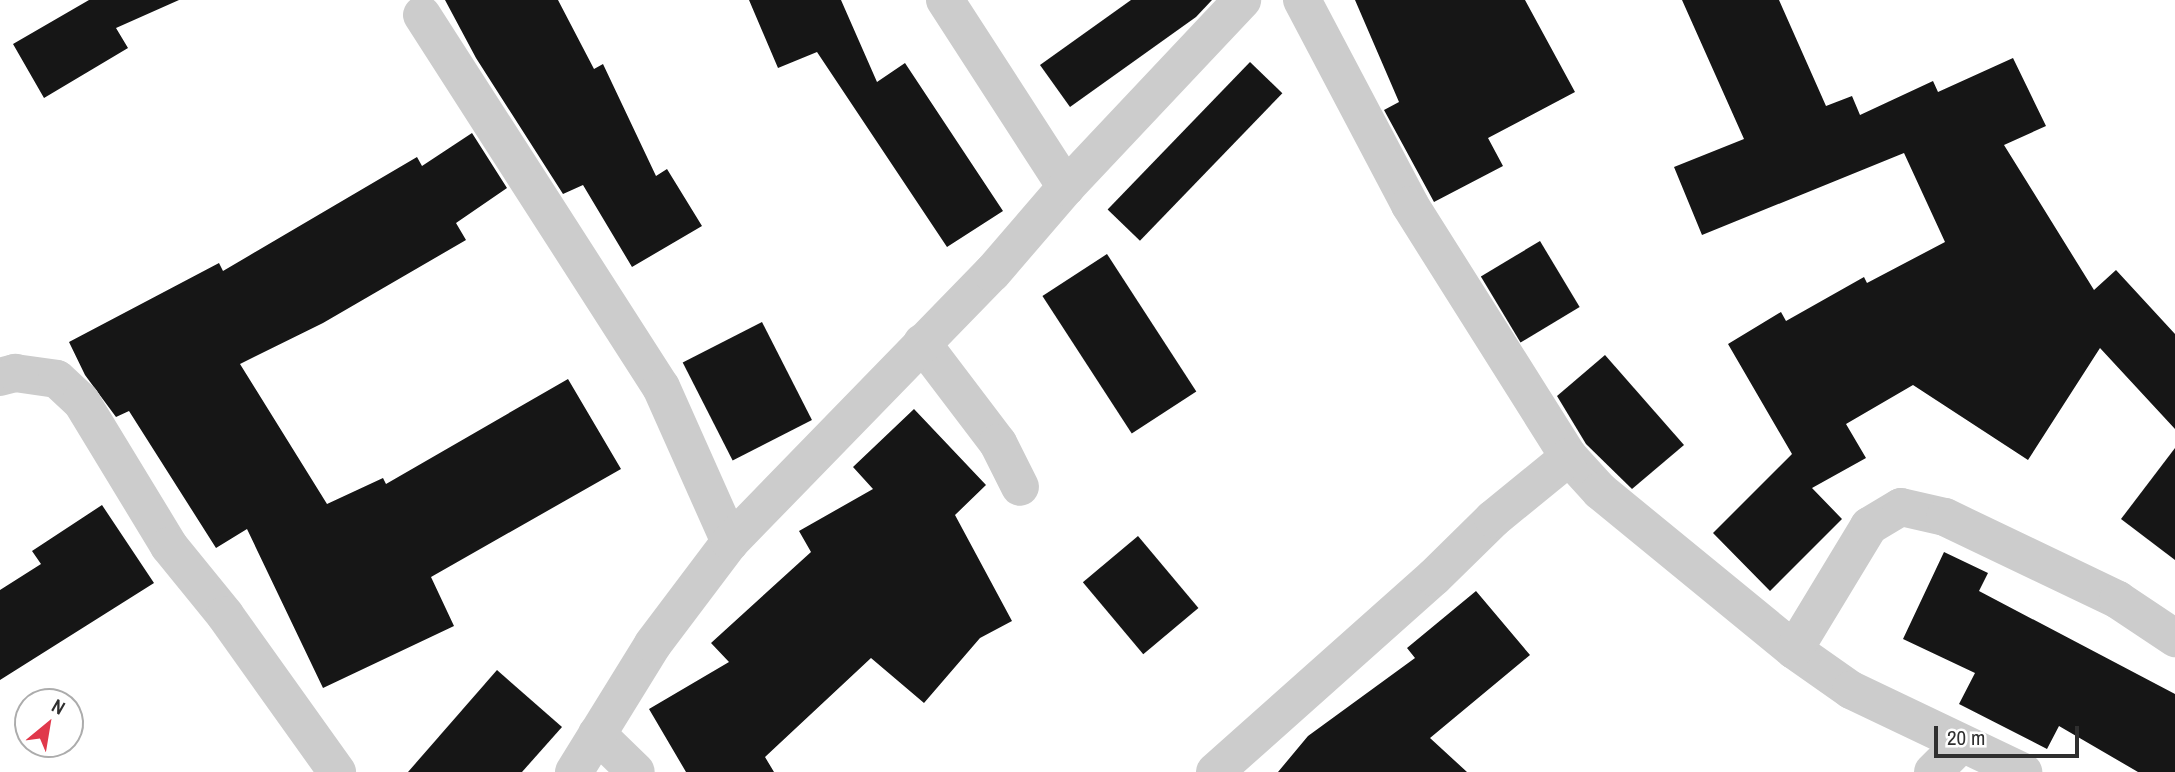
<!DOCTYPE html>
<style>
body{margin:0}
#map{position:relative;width:2175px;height:772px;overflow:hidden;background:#fff;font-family:"Archivo Narrow",sans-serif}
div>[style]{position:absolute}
.building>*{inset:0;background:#161616;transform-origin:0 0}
.minor>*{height:38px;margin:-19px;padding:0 19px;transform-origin:19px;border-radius:19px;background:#ccc}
span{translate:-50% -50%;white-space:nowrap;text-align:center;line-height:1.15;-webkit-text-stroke:7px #fff;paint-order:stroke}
.north{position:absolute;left:14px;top:688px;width:70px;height:70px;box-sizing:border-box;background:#fff;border:2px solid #acacac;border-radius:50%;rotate:30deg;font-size:19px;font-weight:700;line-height:28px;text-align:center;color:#2f2f2f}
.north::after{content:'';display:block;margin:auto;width:24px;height:32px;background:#e0384b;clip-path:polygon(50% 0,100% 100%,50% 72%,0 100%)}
.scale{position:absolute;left:1934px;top:726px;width:145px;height:32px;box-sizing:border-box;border:4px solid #2f2f2f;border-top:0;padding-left:9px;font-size:21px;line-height:24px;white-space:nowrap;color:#2f2f2f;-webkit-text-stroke:5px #fff;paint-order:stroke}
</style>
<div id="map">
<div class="building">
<i style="clip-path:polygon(89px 0,179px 0,116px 28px,128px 48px,44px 98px,13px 44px)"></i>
<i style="clip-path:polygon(445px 0,558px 0,594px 69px,603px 64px,656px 176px,667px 169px,702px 226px,632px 267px,583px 185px,563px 194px,476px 58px)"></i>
<i style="clip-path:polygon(749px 0,841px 0,877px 82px,905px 63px,1003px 211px,947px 247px,817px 52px,778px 68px)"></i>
<i style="clip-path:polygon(1131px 0,1212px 0,1196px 17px,1070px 107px,1040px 65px)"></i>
<i style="clip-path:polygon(1355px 0,1525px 0,1575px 92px,1488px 138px,1503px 166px,1434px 202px,1384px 110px,1399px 102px)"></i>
<i style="clip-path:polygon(1682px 0,1779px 0,1826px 106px,1852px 96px,1860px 115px,1933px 81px,1938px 92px,2013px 58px,2046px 126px,2004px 145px,2094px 290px,2116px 270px,2175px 334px,2175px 429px,2100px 348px,2028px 460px,1913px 385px,1846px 424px,1866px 458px,1812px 488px,1842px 519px,1770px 591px,1713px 533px,1792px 454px,1728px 344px,1781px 312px,1786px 321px,1864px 277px,1867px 283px,1945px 242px,1904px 153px,1702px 235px,1674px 167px,1744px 139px)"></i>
<i style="left:1250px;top:62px;width:45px;height:205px;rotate:44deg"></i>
<i style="clip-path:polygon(472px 133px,507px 188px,456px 223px,466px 240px,323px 323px,240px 364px,327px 504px,383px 478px,386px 484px,568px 379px,621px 469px,431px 577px,454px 626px,323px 688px,247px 529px,216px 548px,129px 411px,116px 417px,85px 375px,69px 342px,219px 263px,223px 271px,417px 157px,422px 166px)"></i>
<i style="left:1540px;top:241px;width:77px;height:69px;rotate:59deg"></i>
<i style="left:1107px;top:254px;width:164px;height:77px;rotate:57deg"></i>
<i style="left:762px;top:322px;width:110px;height:89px;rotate:63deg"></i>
<i style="clip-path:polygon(1605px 355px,1684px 445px,1632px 489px,1586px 444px,1557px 396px)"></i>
<i style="clip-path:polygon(914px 409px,986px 485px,955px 515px,1012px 621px,980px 638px,924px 703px,871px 658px,765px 757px,774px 772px,686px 772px,649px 709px,729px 662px,711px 643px,811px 552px,799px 531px,873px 489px,853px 467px)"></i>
<i style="clip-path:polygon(2175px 448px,2175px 560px,2121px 519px)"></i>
<i style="clip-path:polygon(102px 505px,154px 583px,0 680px,0 590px,41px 564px,32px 551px)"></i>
<i style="left:1138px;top:536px;width:94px;height:72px;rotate:50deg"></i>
<i style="clip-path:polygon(1944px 552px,1988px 573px,1979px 591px,2175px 694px,2175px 772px,2138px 772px,2059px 726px,2047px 749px,1959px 704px,1975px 673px,1903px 639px)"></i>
<i style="clip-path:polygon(1476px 591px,1530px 655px,1430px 738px,1467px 772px,1278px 772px,1308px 736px,1415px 658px,1407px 648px)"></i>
<i style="clip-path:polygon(497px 670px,562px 727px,522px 772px,408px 772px)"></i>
</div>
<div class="minor">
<i style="left:945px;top:0;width:223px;rotate:57.1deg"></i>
<i style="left:1302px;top:0;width:232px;rotate:62.2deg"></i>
<i style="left:1410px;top:205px;width:298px;rotate:57.8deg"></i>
<i style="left:1569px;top:457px;width:46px;rotate:47.6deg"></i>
<i style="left:1600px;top:491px;width:251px;rotate:39.3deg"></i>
<i style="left:1794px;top:650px;width:70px;rotate:35.1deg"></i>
<i style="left:1851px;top:690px;width:191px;rotate:25.5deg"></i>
<i style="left:422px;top:15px;width:442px;rotate:57.3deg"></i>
<i style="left:661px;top:387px;width:170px;rotate:66deg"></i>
<i style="left:922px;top:343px;width:126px;rotate:52.8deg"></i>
<i style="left:998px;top:443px;width:49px;rotate:63.4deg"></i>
<i style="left:0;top:377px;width:16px;rotate:-15deg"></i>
<i style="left:15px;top:373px;width:42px;rotate:8.1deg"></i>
<i style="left:57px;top:379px;width:33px;rotate:43deg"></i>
<i style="left:81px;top:401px;width:170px;rotate:58.7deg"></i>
<i style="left:169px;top:546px;width:89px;rotate:50.9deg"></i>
<i style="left:225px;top:615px;width:193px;rotate:54.5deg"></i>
<i style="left:1794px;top:650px;width:145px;rotate:-58.8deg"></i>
<i style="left:1869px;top:526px;width:37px;rotate:-31deg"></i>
<i style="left:1901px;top:507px;width:45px;rotate:12.8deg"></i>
<i style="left:1945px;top:517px;width:192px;rotate:25.6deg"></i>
<i style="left:2118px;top:600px;width:69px;rotate:33.7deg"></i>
<i style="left:597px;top:734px;width:54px;rotate:44.3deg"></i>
<i style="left:574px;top:772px;width:150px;rotate:-58.3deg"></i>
<i style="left:653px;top:644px;width:128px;rotate:-53deg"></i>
<i style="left:730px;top:542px;width:376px;rotate:-45.8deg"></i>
<i style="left:992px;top:273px;width:113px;rotate:-49.3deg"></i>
<i style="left:1066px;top:187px;width:257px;rotate:-46.7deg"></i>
<i style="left:1215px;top:772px;width:293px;rotate:-41.7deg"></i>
<i style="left:1434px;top:577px;width:83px;rotate:-44.5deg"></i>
<i style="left:1493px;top:519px;width:98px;rotate:-39.2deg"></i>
<i style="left:1933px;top:772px;width:38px;rotate:-45deg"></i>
</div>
<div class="north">N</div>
<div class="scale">20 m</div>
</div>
